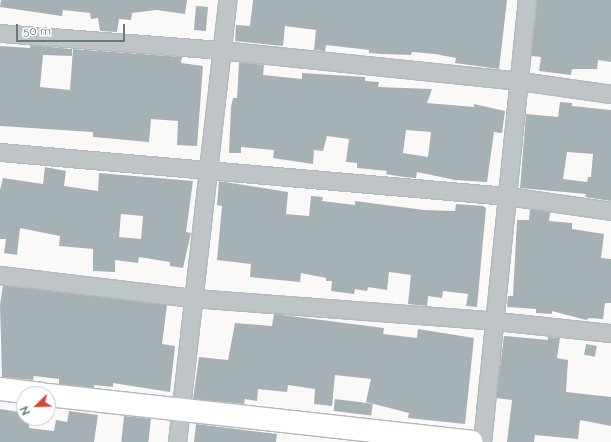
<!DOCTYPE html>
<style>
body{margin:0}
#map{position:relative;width:611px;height:442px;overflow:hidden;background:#faf9f8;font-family:Raleway,sans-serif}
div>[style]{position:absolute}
.building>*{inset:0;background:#a6b1b5;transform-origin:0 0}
.roads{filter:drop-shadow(1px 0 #b1b9bc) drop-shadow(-1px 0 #b1b9bc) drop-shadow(0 1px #b1b9bc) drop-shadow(0 -1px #b1b9bc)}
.street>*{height:17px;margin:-8.5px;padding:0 8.5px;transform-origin:8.5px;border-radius:8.5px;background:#bfc5c7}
.secondary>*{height:22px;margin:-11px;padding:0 11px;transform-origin:11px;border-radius:11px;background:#fff}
span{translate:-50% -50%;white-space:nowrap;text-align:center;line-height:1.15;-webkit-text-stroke:4px #fff;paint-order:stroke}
.north{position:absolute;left:16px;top:386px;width:40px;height:40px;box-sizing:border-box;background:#fff;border:1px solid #c2cacd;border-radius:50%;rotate:247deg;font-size:11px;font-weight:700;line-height:16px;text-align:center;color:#667a81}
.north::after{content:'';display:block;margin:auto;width:14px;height:18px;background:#db4337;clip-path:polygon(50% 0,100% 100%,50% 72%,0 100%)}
.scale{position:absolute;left:16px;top:24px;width:109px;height:18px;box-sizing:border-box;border:2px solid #667a81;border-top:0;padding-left:5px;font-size:12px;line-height:14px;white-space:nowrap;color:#667a81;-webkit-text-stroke:3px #fff;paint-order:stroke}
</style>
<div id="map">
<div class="building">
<i style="clip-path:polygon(1px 0,187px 0,185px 14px,157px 10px,132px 13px,131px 20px,119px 19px,117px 32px,100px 31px,98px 18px,91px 19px,90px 13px,63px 10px,62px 16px,0 7px)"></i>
<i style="clip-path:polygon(253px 0,507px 0,499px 69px,455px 63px,456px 58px,435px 54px,412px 52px,411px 55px,382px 54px,369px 53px,369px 50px,326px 45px,325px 51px,314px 50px,316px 30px,285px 26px,283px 46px,235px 41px,236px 25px,250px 26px)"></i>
<i style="clip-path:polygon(537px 0,611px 0,611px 62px,598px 60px,597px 69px,572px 69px,571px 75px,539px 71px,541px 57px,531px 56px)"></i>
<i style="left:196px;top:6px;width:12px;height:24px;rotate:5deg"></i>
<i style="clip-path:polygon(30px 45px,72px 49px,72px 56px,43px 55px,40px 87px,70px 90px,73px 49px,182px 57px,181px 63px,203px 66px,197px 146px,177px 145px,178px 121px,151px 119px,149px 142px,93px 137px,93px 132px,0 126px,0 46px,30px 48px)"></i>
<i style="clip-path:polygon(evenodd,239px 62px,264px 65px,263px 75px,302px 79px,302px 73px,365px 77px,365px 81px,379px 82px,378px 87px,432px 89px,427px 103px,474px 107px,474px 104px,505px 111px,502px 133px,494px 132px,487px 182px,455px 180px,417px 172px,416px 178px,404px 177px,386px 174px,387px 171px,357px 168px,357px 163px,346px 162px,349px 139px,327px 136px,323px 151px,314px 150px,313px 164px,273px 158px,274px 150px,241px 147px,241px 153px,229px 153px,231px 107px,233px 98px,237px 98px,239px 62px,406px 130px,431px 132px,428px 157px,403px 153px,406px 130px)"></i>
<i style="clip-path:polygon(evenodd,560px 102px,572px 103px,572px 106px,611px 110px,611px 201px,585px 197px,586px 194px,520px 188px,526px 114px,558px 117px,560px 102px,567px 152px,593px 154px,591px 177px,588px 177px,587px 182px,563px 179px,567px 152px)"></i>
<i style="clip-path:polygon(evenodd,45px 167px,66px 171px,64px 186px,98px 191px,99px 173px,193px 181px,186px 232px,191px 233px,183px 268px,170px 266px,170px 262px,139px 257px,138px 263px,115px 260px,115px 272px,93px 271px,93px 249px,59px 246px,60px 236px,20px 228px,17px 255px,4px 253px,6px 239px,0 239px,0 190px,3px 178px,43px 184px,45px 167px,121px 214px,143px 216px,141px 239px,119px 237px,121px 214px)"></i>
<i style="clip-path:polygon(219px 181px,288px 192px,286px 214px,309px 216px,311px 196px,323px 197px,322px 201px,355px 205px,355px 201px,424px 210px,455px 211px,456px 204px,483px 206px,486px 208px,477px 307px,466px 306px,468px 294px,443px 291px,442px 298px,428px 296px,427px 306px,408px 304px,411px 275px,389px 272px,387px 290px,368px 287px,367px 291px,355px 289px,354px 294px,331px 291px,332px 281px,326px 281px,326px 278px,301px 273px,300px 282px,250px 277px,251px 264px,217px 260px,222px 206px,217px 205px)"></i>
<i style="clip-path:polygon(530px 209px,550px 212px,549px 221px,572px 223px,572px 229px,604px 234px,601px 258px,611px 259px,611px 303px,605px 303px,603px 319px,589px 318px,586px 320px,552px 311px,552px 314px,536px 313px,536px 309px,507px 307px,508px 296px,513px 296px,517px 220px,529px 220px)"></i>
<i style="clip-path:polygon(3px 285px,167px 305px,162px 344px,175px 346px,170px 392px,113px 383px,113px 387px,94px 385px,94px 388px,59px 384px,59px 379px,34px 376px,33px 380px,2px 377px,0 305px)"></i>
<i style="clip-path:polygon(274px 314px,384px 328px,383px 334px,417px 338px,418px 329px,474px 338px,465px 424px,408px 418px,409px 413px,366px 402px,371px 379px,335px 375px,332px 406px,314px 404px,315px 389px,288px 385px,287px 392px,258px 389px,257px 401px,245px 399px,244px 404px,193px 399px,199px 357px,228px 360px,235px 323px,272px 326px)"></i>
<i style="clip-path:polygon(504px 336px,548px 340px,548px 337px,560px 338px,557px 358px,568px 360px,566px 392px,611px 397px,611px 426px,580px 420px,578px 439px,535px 435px,534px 442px,507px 442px,512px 400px,496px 398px)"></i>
<i style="left:586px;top:344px;width:11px;height:11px;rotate:10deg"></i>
<i style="left:335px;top:399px;width:38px;height:12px;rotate:7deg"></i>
<i style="clip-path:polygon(0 409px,19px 412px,19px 416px,30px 418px,29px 428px,54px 431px,56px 420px,67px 422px,69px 411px,98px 415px,94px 442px,0 442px)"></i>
<i style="left:124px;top:416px;width:27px;height:26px;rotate:6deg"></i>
<i style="clip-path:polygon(196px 424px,277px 434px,276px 442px,194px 442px)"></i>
</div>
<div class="roads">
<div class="street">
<i style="left:0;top:33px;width:221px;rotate:4.4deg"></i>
<i style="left:220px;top:50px;width:302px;rotate:5.9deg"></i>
<i style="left:520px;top:81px;width:92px;rotate:8.1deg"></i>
<i style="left:0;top:152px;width:509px;rotate:4.96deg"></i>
<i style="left:507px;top:196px;width:105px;rotate:8.2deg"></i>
<i style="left:0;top:275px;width:194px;rotate:6.8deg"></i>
<i style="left:193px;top:298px;width:304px;rotate:4.3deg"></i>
<i style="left:496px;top:321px;width:116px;rotate:6deg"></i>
<i style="left:177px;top:442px;width:445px;rotate:-83.5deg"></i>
<i style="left:482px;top:442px;width:444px;rotate:-84.2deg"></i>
</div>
<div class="secondary">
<i style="left:0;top:389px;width:42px;rotate:6.8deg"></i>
<i style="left:48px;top:395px;width:426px;rotate:6.3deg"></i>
</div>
</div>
<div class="north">N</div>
<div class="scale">50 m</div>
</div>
